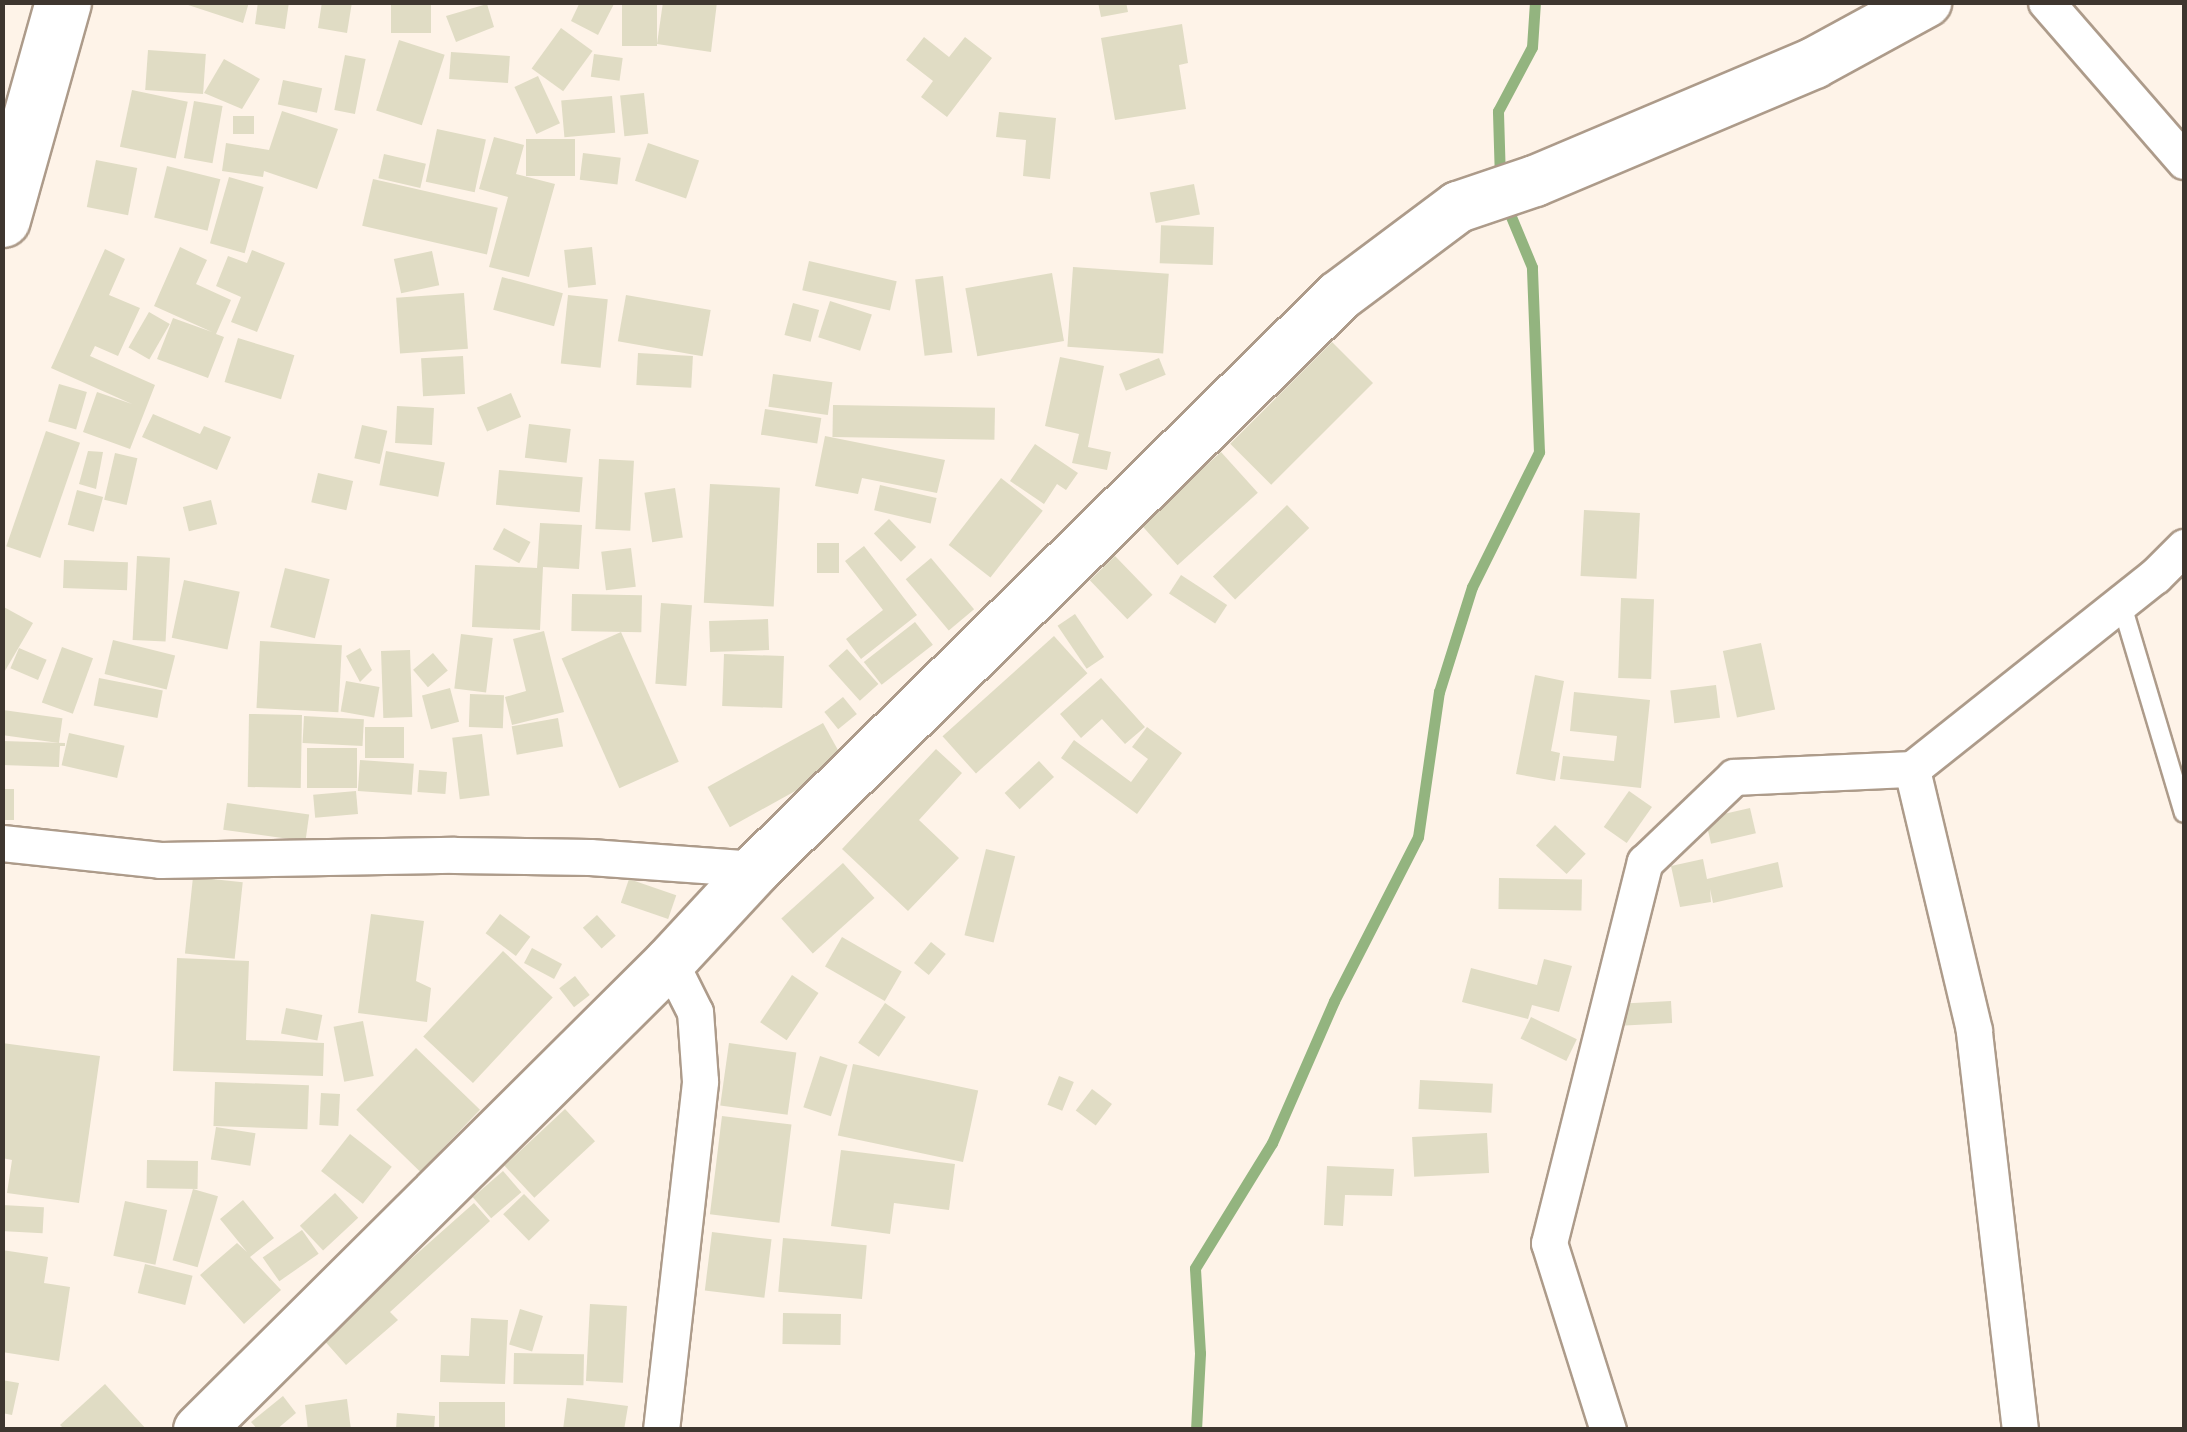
<!DOCTYPE html>
<style>
body{margin:0}
#map{position:relative;width:2187px;height:1432px;overflow:hidden;background:#fef3e8;font-family:Ubuntu,sans-serif}
div>[style]{position:absolute}
.stream>*{height:11px;margin:-5.5px;padding:0 5.5px;transform-origin:5.5px;border-radius:5.5px;background:#93b47f}
.building>*{inset:0;background:#e0dcc4;transform-origin:0 0}
.roads{filter:drop-shadow(2px 0 #ad9b8a) drop-shadow(-2px 0 #ad9b8a) drop-shadow(0 2px #ad9b8a) drop-shadow(0 -2px #ad9b8a)}
.lane>*{height:18px;margin:-9px;padding:0 9px;transform-origin:9px;border-radius:9px;background:#fff}
.street>*{height:35px;margin:-17.5px;padding:0 17.5px;transform-origin:17.5px;border-radius:17.5px;background:#fff}
.secondary>*{height:50px;margin:-25px;padding:0 25px;transform-origin:25px;border-radius:25px;background:#fff}
.primary>*{height:55px;margin:-27.5px;padding:0 27.5px;transform-origin:27.5px;border-radius:27.5px;background:#fff}
span{translate:-50% -50%;white-space:nowrap;text-align:center;line-height:1.15;-webkit-text-stroke:9px #fef3e8;paint-order:stroke}
.frame{position:absolute;inset:0;border:5px solid #3e362f;pointer-events:none}
</style>
<div id="map">
<div class="stream">
<i style="left:1500px;top:180px;width:69px;rotate:-91.7deg"></i>
<i style="left:1498px;top:111px;width:72px;rotate:-62deg"></i>
<i style="left:1532px;top:47px;width:45px;rotate:-86.2deg"></i>
<i style="left:1196px;top:1430px;width:77px;rotate:-87deg"></i>
<i style="left:1200px;top:1353px;width:85px;rotate:-93.4deg"></i>
<i style="left:1195px;top:1268px;width:147px;rotate:-58.4deg"></i>
<i style="left:1272px;top:1143px;width:155px;rotate:-66.4deg"></i>
<i style="left:1334px;top:1001px;width:184px;rotate:-62.9deg"></i>
<i style="left:1418px;top:837px;width:147px;rotate:-81.8deg"></i>
<i style="left:1439px;top:692px;width:110px;rotate:-72.6deg"></i>
<i style="left:1472px;top:587px;width:151px;rotate:-63.6deg"></i>
<i style="left:1539px;top:452px;width:185px;rotate:-92.2deg"></i>
<i style="left:1532px;top:267px;width:70px;rotate:-112.6deg"></i>
</div>
<div class="building">
<i style="clip-path:polygon(179px 2px,249px 2px,243px 23px)"></i>
<i style="clip-path:polygon(258px 2px,289px 2px,285px 29px,255px 24px)"></i>
<i style="clip-path:polygon(322px 2px,352px 2px,347px 33px,318px 28px)"></i>
<i style="left:391px;top:2px;width:40px;height:31px"></i>
<i style="clip-path:polygon(580px 2px,615px 2px,598px 35px,571px 21px)"></i>
<i style="left:622px;top:2px;width:35px;height:44px"></i>
<i style="clip-path:polygon(663px 2px,717px 2px,711px 52px,657px 44px)"></i>
<i style="clip-path:polygon(1098px 2px,1126px 2px,1128px 12px,1101px 17px)"></i>
<i style="clip-path:polygon(487px 4px,494px 27px,456px 42px,446px 16px)"></i>
<i style="clip-path:polygon(1182px 24px,1188px 63px,1179px 65px,1186px 109px,1115px 120px,1101px 38px)"></i>
<i style="left:561px;top:28px;width:39px;height:50px;rotate:36deg"></i>
<i style="clip-path:polygon(924px 37px,949px 57px,965px 37px,992px 58px,947px 117px,921px 97px,933px 81px,906px 60px)"></i>
<i style="left:399px;top:40px;width:48px;height:74px;rotate:18deg"></i>
<i style="left:148px;top:50px;width:58px;height:40px;rotate:4deg"></i>
<i style="left:451px;top:52px;width:59px;height:27px;rotate:4deg"></i>
<i style="left:594px;top:54px;width:29px;height:23px;rotate:8deg"></i>
<i style="left:345px;top:55px;width:21px;height:56px;rotate:11deg"></i>
<i style="clip-path:polygon(224px 59px,260px 79px,242px 109px,204px 93px)"></i>
<i style="left:538px;top:76px;width:52px;height:26px;rotate:65deg"></i>
<i style="left:283px;top:80px;width:40px;height:25px;rotate:12deg"></i>
<i style="left:132px;top:90px;width:57px;height:58px;rotate:12deg"></i>
<i style="left:644px;top:93px;width:41px;height:24px;rotate:84deg"></i>
<i style="left:612px;top:96px;width:37px;height:51px;rotate:85deg"></i>
<i style="left:194px;top:101px;width:29px;height:58px;rotate:10deg"></i>
<i style="clip-path:polygon(282px 111px,338px 129px,317px 189px,264px 171px,263px 177px,222px 171px,226px 143px,269px 150px)"></i>
<i style="clip-path:polygon(999px 112px,1056px 118px,1050px 179px,1023px 176px,1026px 140px,996px 137px)"></i>
<i style="left:233px;top:116px;width:21px;height:18px"></i>
<i style="left:437px;top:129px;width:50px;height:54px;rotate:12deg"></i>
<i style="clip-path:polygon(494px 137px,524px 145px,516px 174px,555px 184px,529px 277px,489px 267px,508px 197px,479px 189px)"></i>
<i style="left:526px;top:139px;width:49px;height:37px"></i>
<i style="left:648px;top:143px;width:54px;height:40px;rotate:19deg"></i>
<i style="left:583px;top:153px;width:38px;height:27px;rotate:7deg"></i>
<i style="left:384px;top:154px;width:43px;height:25px;rotate:13deg"></i>
<i style="left:96px;top:160px;width:42px;height:48px;rotate:11deg"></i>
<i style="left:167px;top:166px;width:55px;height:53px;rotate:14deg"></i>
<i style="left:229px;top:177px;width:36px;height:69px;rotate:16deg"></i>
<i style="left:373px;top:179px;width:128px;height:48px;rotate:13deg"></i>
<i style="left:1194px;top:184px;width:31px;height:45px;rotate:79deg"></i>
<i style="left:1214px;top:227px;width:38px;height:53px;rotate:92deg"></i>
<i style="clip-path:polygon(180px 247px,207px 260px,196px 284px,231px 300px,216px 334px,224px 337px,208px 378px,157px 359px,173px 318px,212px 332px,154px 306px)"></i>
<i style="left:592px;top:247px;width:38px;height:28px;rotate:84deg"></i>
<i style="clip-path:polygon(105px 249px,125px 259px,109px 295px,140px 308px,118px 356px,95px 346px,90px 356px,155px 385px,130px 449px,83px 432px,97px 392px,132px 404px,51px 368px)"></i>
<i style="clip-path:polygon(252px 250px,285px 263px,257px 332px,231px 322px,241px 297px,216px 286px,228px 256px,247px 263px)"></i>
<i style="left:432px;top:251px;width:35px;height:39px;rotate:78deg"></i>
<i style="left:809px;top:261px;width:90px;height:30px;rotate:13deg"></i>
<i style="left:1073px;top:267px;width:96px;height:80px;rotate:4deg"></i>
<i style="left:1052px;top:273px;width:69px;height:88px;rotate:80deg"></i>
<i style="left:943px;top:276px;width:77px;height:28px;rotate:83deg"></i>
<i style="left:502px;top:277px;width:63px;height:34px;rotate:15deg"></i>
<i style="left:464px;top:293px;width:56px;height:68px;rotate:86deg"></i>
<i style="left:568px;top:295px;width:40px;height:69px;rotate:6deg"></i>
<i style="left:626px;top:295px;width:86px;height:47px;rotate:10deg"></i>
<i style="left:830px;top:301px;width:44px;height:38px;rotate:18deg"></i>
<i style="left:793px;top:303px;width:27px;height:33px;rotate:15deg"></i>
<i style="left:149px;top:312px;width:24px;height:41px;rotate:30deg"></i>
<i style="left:238px;top:338px;width:59px;height:46px;rotate:17deg"></i>
<i style="left:1332px;top:342px;width:58px;height:144px;rotate:45deg"></i>
<i style="left:638px;top:353px;width:55px;height:32px;rotate:3deg"></i>
<i style="left:463px;top:356px;width:38px;height:42px;rotate:87deg"></i>
<i style="clip-path:polygon(1060px 357px,1104px 366px,1088px 447px,1111px 452px,1107px 470px,1072px 463px,1079px 434px,1045px 426px)"></i>
<i style="left:1159px;top:358px;width:18px;height:43px;rotate:68deg"></i>
<i style="left:773px;top:374px;width:60px;height:33px;rotate:8deg"></i>
<i style="left:59px;top:384px;width:29px;height:39px;rotate:16deg"></i>
<i style="left:511px;top:393px;width:26px;height:37px;rotate:67deg"></i>
<i style="left:833px;top:405px;width:162px;height:32px;rotate:1deg"></i>
<i style="left:397px;top:406px;width:37px;height:37px;rotate:3deg"></i>
<i style="left:765px;top:409px;width:57px;height:26px;rotate:9deg"></i>
<i style="clip-path:polygon(153px 414px,200px 434px,204px 426px,231px 437px,217px 470px,142px 437px)"></i>
<i style="left:529px;top:424px;width:42px;height:34px;rotate:7deg"></i>
<i style="left:362px;top:425px;width:26px;height:34px;rotate:13deg"></i>
<i style="left:46px;top:431px;width:36px;height:122px;rotate:19deg"></i>
<i style="clip-path:polygon(825px 436px,945px 460px,937px 493px,862px 478px,858px 494px,815px 486px)"></i>
<i style="clip-path:polygon(1035px 444px,1078px 473px,1066px 490px,1057px 484px,1044px 504px,1010px 481px)"></i>
<i style="clip-path:polygon(88px 451px,103px 452px,96px 489px,79px 484px)"></i>
<i style="left:386px;top:451px;width:60px;height:35px;rotate:11deg"></i>
<i style="left:1221px;top:452px;width:55px;height:108px;rotate:48deg"></i>
<i style="left:115px;top:453px;width:23px;height:48px;rotate:13deg"></i>
<i style="left:599px;top:459px;width:35px;height:70px;rotate:3deg"></i>
<i style="left:499px;top:470px;width:84px;height:35px;rotate:5deg"></i>
<i style="left:318px;top:473px;width:36px;height:30px;rotate:13deg"></i>
<i style="left:1001px;top:478px;width:53px;height:85px;rotate:38deg"></i>
<i style="left:710px;top:484px;width:70px;height:119px;rotate:3deg"></i>
<i style="left:880px;top:485px;width:58px;height:26px;rotate:13deg"></i>
<i style="left:675px;top:488px;width:50px;height:31px;rotate:81deg"></i>
<i style="left:77px;top:490px;width:27px;height:36px;rotate:15deg"></i>
<i style="left:211px;top:500px;width:25px;height:29px;rotate:76deg"></i>
<i style="left:1287px;top:505px;width:32px;height:103px;rotate:46deg"></i>
<i style="left:1584px;top:510px;width:56px;height:66px;rotate:3deg"></i>
<i style="left:889px;top:519px;width:39px;height:21px;rotate:46deg"></i>
<i style="clip-path:polygon(540px 523px,582px 525px,579px 569px,543px 567px,540px 630px,472px 627px,475px 565px,537px 568px)"></i>
<i style="left:504px;top:528px;width:30px;height:24px;rotate:28deg"></i>
<i style="left:817px;top:543px;width:22px;height:30px"></i>
<i style="clip-path:polygon(864px 546px,917px 615px,861px 659px,846px 639px,883px 610px,845px 561px)"></i>
<i style="left:631px;top:548px;width:39px;height:30px;rotate:83deg"></i>
<i style="left:137px;top:556px;width:33px;height:84px;rotate:3deg"></i>
<i style="left:1115px;top:556px;width:54px;height:35px;rotate:46deg"></i>
<i style="left:931px;top:558px;width:67px;height:33px;rotate:50deg"></i>
<i style="left:64px;top:560px;width:64px;height:28px;rotate:2deg"></i>
<i style="left:285px;top:568px;width:46px;height:61px;rotate:14deg"></i>
<i style="left:1181px;top:575px;width:55px;height:22px;rotate:33deg"></i>
<i style="left:184px;top:580px;width:57px;height:59px;rotate:12deg"></i>
<i style="left:572px;top:594px;width:70px;height:37px;rotate:1deg"></i>
<i style="left:1621px;top:598px;width:33px;height:80px;rotate:2deg"></i>
<i style="left:661px;top:603px;width:31px;height:81px;rotate:4deg"></i>
<i style="clip-path:polygon(2px 606px,33px 623px,2px 676px)"></i>
<i style="left:1075px;top:614px;width:52px;height:21px;rotate:56deg"></i>
<i style="left:768px;top:619px;width:31px;height:59px;rotate:88deg"></i>
<i style="left:915px;top:622px;width:29px;height:65px;rotate:52deg"></i>
<i style="clip-path:polygon(544px 631px,564px 712px,512px 725px,505px 697px,526px 691px,513px 639px)"></i>
<i style="left:621px;top:632px;width:142px;height:65px;rotate:66deg"></i>
<i style="left:461px;top:634px;width:32px;height:55px;rotate:7deg"></i>
<i style="left:1054px;top:636px;width:50px;height:150px;rotate:48deg"></i>
<i style="left:113px;top:640px;width:64px;height:35px;rotate:14deg"></i>
<i style="left:260px;top:641px;width:82px;height:67px;rotate:3deg"></i>
<i style="left:1761px;top:643px;width:68px;height:39px;rotate:78deg"></i>
<i style="left:62px;top:647px;width:33px;height:59px;rotate:20deg"></i>
<i style="left:19px;top:648px;width:30px;height:22px;rotate:23deg"></i>
<i style="clip-path:polygon(360px 648px,372px 670px,360px 682px,346px 656px)"></i>
<i style="left:847px;top:649px;width:47px;height:25px;rotate:48deg"></i>
<i style="left:410px;top:650px;width:67px;height:29px;rotate:88deg"></i>
<i style="left:433px;top:653px;width:23px;height:26px;rotate:50deg"></i>
<i style="left:724px;top:654px;width:60px;height:52px;rotate:2deg"></i>
<i style="clip-path:polygon(1535px 675px,1564px 681px,1551px 751px,1560px 753px,1555px 781px,1516px 774px)"></i>
<i style="left:99px;top:678px;width:65px;height:28px;rotate:11deg"></i>
<i style="clip-path:polygon(1101px 678px,1145px 727px,1125px 744px,1102px 719px,1081px 738px,1060px 714px)"></i>
<i style="left:346px;top:681px;width:34px;height:31px;rotate:10deg"></i>
<i style="left:1716px;top:685px;width:33px;height:46px;rotate:83deg"></i>
<i style="left:450px;top:688px;width:35px;height:29px;rotate:75deg"></i>
<i style="clip-path:polygon(1574px 692px,1650px 700px,1641px 788px,1560px 779px,1563px 756px,1614px 761px,1617px 736px,1570px 731px)"></i>
<i style="left:470px;top:694px;width:34px;height:33px;rotate:2deg"></i>
<i style="left:843px;top:697px;width:22px;height:24px;rotate:51deg"></i>
<i style="left:3px;top:710px;width:60px;height:25px;rotate:8deg"></i>
<i style="left:249px;top:714px;width:53px;height:73px;rotate:1deg"></i>
<i style="left:304px;top:716px;width:60px;height:27px;rotate:3deg"></i>
<i style="left:558px;top:718px;width:29px;height:47px;rotate:80deg"></i>
<i style="left:823px;top:723px;width:46px;height:132px;rotate:61deg"></i>
<i style="left:365px;top:727px;width:39px;height:31px"></i>
<i style="clip-path:polygon(1147px 727px,1182px 753px,1137px 814px,1061px 758px,1074px 740px,1131px 782px,1148px 759px,1132px 747px)"></i>
<i style="left:69px;top:733px;width:57px;height:33px;rotate:13deg"></i>
<i style="left:482px;top:734px;width:62px;height:30px;rotate:83deg"></i>
<i style="clip-path:polygon(3px 741px,65px 743px,65px 746px,60px 746px,59px 767px,2px 765px)"></i>
<i style="left:357px;top:748px;width:40px;height:50px;rotate:90deg"></i>
<i style="clip-path:polygon(936px 749px,962px 773px,919px 820px,959px 858px,908px 911px,842px 849px)"></i>
<i style="left:360px;top:760px;width:54px;height:31px;rotate:4deg"></i>
<i style="left:1039px;top:761px;width:22px;height:47px;rotate:47deg"></i>
<i style="left:419px;top:770px;width:28px;height:22px;rotate:4deg"></i>
<i style="left:2px;top:789px;width:12px;height:31px"></i>
<i style="left:356px;top:791px;width:23px;height:43px;rotate:85deg"></i>
<i style="left:1629px;top:791px;width:28px;height:44px;rotate:35deg"></i>
<i style="left:227px;top:803px;width:83px;height:27px;rotate:8deg"></i>
<i style="left:1750px;top:808px;width:26px;height:46px;rotate:77deg"></i>
<i style="left:1555px;top:825px;width:42px;height:28px;rotate:43deg"></i>
<i style="left:986px;top:849px;width:30px;height:89px;rotate:14deg"></i>
<i style="clip-path:polygon(1703px 859px,1707px 879px,1778px 862px,1783px 887px,1713px 903px,1710px 889px,1711px 902px,1680px 907px,1671px 866px)"></i>
<i style="left:843px;top:863px;width:47px;height:83px;rotate:48deg"></i>
<i style="left:193px;top:877px;width:50px;height:77px;rotate:6deg"></i>
<i style="left:1499px;top:878px;width:83px;height:31px;rotate:1deg"></i>
<i style="left:629px;top:879px;width:50px;height:25px;rotate:19deg"></i>
<i style="clip-path:polygon(371px 914px,424px 921px,416px 981px,431px 988px,427px 1022px,358px 1013px)"></i>
<i style="left:500px;top:914px;width:38px;height:24px;rotate:37deg"></i>
<i style="left:597px;top:915px;width:28px;height:19px;rotate:48deg"></i>
<i style="left:842px;top:937px;width:69px;height:34px;rotate:30deg"></i>
<i style="left:931px;top:942px;width:19px;height:27px;rotate:39deg"></i>
<i style="left:532px;top:948px;width:34px;height:17px;rotate:28deg"></i>
<i style="left:503px;top:951px;width:68px;height:117px;rotate:43deg"></i>
<i style="clip-path:polygon(177px 958px,249px 961px,246px 1040px,324px 1043px,323px 1076px,173px 1071px)"></i>
<i style="clip-path:polygon(1544px 959px,1572px 966px,1559px 1012px,1532px 1005px,1528px 1019px,1462px 1002px,1471px 968px,1537px 985px)"></i>
<i style="left:792px;top:975px;width:32px;height:57px;rotate:34deg"></i>
<i style="left:575px;top:976px;width:24px;height:20px;rotate:52deg"></i>
<i style="left:1671px;top:1001px;width:22px;height:47px;rotate:87deg"></i>
<i style="left:885px;top:1003px;width:25px;height:48px;rotate:34deg"></i>
<i style="left:286px;top:1008px;width:37px;height:26px;rotate:11deg"></i>
<i style="left:1531px;top:1017px;width:51px;height:24px;rotate:26deg"></i>
<i style="left:363px;top:1021px;width:56px;height:30px;rotate:79deg"></i>
<i style="clip-path:polygon(2px 1043px,100px 1056px,79px 1203px,7px 1193px,12px 1160px,2px 1158px)"></i>
<i style="left:729px;top:1043px;width:68px;height:63px;rotate:8deg"></i>
<i style="left:416px;top:1048px;width:89px;height:86px;rotate:44deg"></i>
<i style="left:820px;top:1056px;width:29px;height:54px;rotate:18deg"></i>
<i style="left:853px;top:1064px;width:128px;height:73px;rotate:12deg"></i>
<i style="left:1059px;top:1076px;width:16px;height:31px;rotate:22deg"></i>
<i style="left:1420px;top:1080px;width:73px;height:29px;rotate:3deg"></i>
<i style="left:215px;top:1082px;width:94px;height:44px;rotate:2deg"></i>
<i style="left:1092px;top:1089px;width:25px;height:27px;rotate:37deg"></i>
<i style="left:321px;top:1093px;width:19px;height:32px;rotate:3deg"></i>
<i style="left:565px;top:1109px;width:44px;height:83px;rotate:47deg"></i>
<i style="left:722px;top:1116px;width:70px;height:99px;rotate:7deg"></i>
<i style="left:216px;top:1127px;width:40px;height:33px;rotate:9deg"></i>
<i style="left:1487px;top:1133px;width:40px;height:75px;rotate:87deg"></i>
<i style="left:350px;top:1134px;width:53px;height:47px;rotate:38deg"></i>
<i style="clip-path:polygon(841px 1150px,955px 1164px,949px 1210px,894px 1203px,890px 1234px,831px 1226px)"></i>
<i style="left:147px;top:1160px;width:51px;height:28px;rotate:1deg"></i>
<i style="clip-path:polygon(1327px 1166px,1394px 1169px,1392px 1196px,1345px 1195px,1343px 1226px,1324px 1225px)"></i>
<i style="left:503px;top:1171px;width:28px;height:40px;rotate:49deg"></i>
<i style="left:193px;top:1189px;width:26px;height:74px;rotate:16deg"></i>
<i style="left:335px;top:1193px;width:34px;height:48px;rotate:47deg"></i>
<i style="left:524px;top:1194px;width:37px;height:29px;rotate:46deg"></i>
<i style="clip-path:polygon(243px 1200px,274px 1238px,250px 1257px,281px 1290px,244px 1324px,200px 1275px,237px 1243px,247px 1252px,220px 1219px)"></i>
<i style="left:125px;top:1201px;width:43px;height:56px;rotate:12deg"></i>
<i style="clip-path:polygon(474px 1203px,490px 1221px,390px 1312px,398px 1320px,346px 1365px,322px 1338px)"></i>
<i style="left:2px;top:1205px;width:42px;height:26px;rotate:3deg"></i>
<i style="left:302px;top:1230px;width:29px;height:48px;rotate:55deg"></i>
<i style="left:712px;top:1232px;width:60px;height:59px;rotate:7deg"></i>
<i style="left:783px;top:1238px;width:84px;height:54px;rotate:5deg"></i>
<i style="clip-path:polygon(2px 1250px,48px 1257px,44px 1283px,70px 1287px,59px 1361px,2px 1352px)"></i>
<i style="left:145px;top:1264px;width:49px;height:30px;rotate:14deg"></i>
<i style="left:590px;top:1304px;width:37px;height:77px;rotate:3deg"></i>
<i style="left:520px;top:1309px;width:24px;height:37px;rotate:17deg"></i>
<i style="left:783px;top:1313px;width:58px;height:31px;rotate:1deg"></i>
<i style="clip-path:polygon(471px 1318px,508px 1320px,505px 1384px,440px 1382px,441px 1355px,469px 1356px)"></i>
<i style="left:514px;top:1353px;width:70px;height:31px;rotate:1deg"></i>
<i style="clip-path:polygon(2px 1380px,19px 1383px,12px 1415px,2px 1413px)"></i>
<i style="clip-path:polygon(105px 1384px,147px 1430px,65px 1430px,60px 1425px)"></i>
<i style="clip-path:polygon(283px 1396px,296px 1413px,276px 1430px,258px 1430px,251px 1422px)"></i>
<i style="clip-path:polygon(567px 1398px,628px 1406px,624px 1430px,563px 1430px)"></i>
<i style="clip-path:polygon(347px 1399px,351px 1430px,308px 1430px,305px 1405px)"></i>
<i style="left:505px;top:1402px;width:28px;height:66px;rotate:90deg"></i>
<i style="clip-path:polygon(397px 1413px,435px 1416px,434px 1430px,396px 1430px)"></i>
</div>
<div class="roads">
<div class="lane">
<i style="left:2121px;top:602px;width:220px;rotate:73.4deg"></i>
</div>
<div class="street">
<i style="left:2046px;top:2px;width:211px;rotate:49deg"></i>
<i style="left:2px;top:843px;width:159px;rotate:6.1deg"></i>
<i style="left:160px;top:860px;width:294px;rotate:-1deg"></i>
<i style="left:454px;top:855px;width:136px;rotate:0.8deg"></i>
<i style="left:590px;top:857px;width:166px;rotate:4.1deg"></i>
<i style="left:661px;top:1430px;width:351px;rotate:-83.6deg"></i>
<i style="left:700px;top:1081px;width:69px;rotate:-94.1deg"></i>
<i style="left:695px;top:1012px;width:56px;rotate:-116.6deg"></i>
<i style="left:1608px;top:1430px;width:196px;rotate:-107.5deg"></i>
<i style="left:1549px;top:1243px;width:393px;rotate:-75.9deg"></i>
<i style="left:1645px;top:862px;width:123px;rotate:-43.7deg"></i>
<i style="left:1734px;top:777px;width:178px;rotate:-2.6deg"></i>
<i style="left:2020px;top:1430px;width:403px;rotate:-96.6deg"></i>
<i style="left:1974px;top:1030px;width:268px;rotate:-103.4deg"></i>
<i style="left:1912px;top:769px;width:310px;rotate:-38.5deg"></i>
<i style="left:2155px;top:576px;width:41px;rotate:-45deg"></i>
</div>
<div class="secondary">
<i style="left:199px;top:1430px;width:664px;rotate:-44.82deg"></i>
<i style="left:670px;top:962px;width:127px;rotate:-47.2deg"></i>
<i style="left:756px;top:869px;width:817px;rotate:-44.5deg"></i>
<i style="left:1339px;top:296px;width:149px;rotate:-36.8deg"></i>
<i style="left:1458px;top:207px;width:81px;rotate:-18.7deg"></i>
<i style="left:1535px;top:181px;width:303px;rotate:-22.9deg"></i>
<i style="left:1814px;top:63px;width:128px;rotate:-28.6deg"></i>
</div>
<div class="primary">
<i style="left:2px;top:219px;width:225px;rotate:-74.3deg"></i>
</div>
</div>
<div class="frame"></div>
</div>
